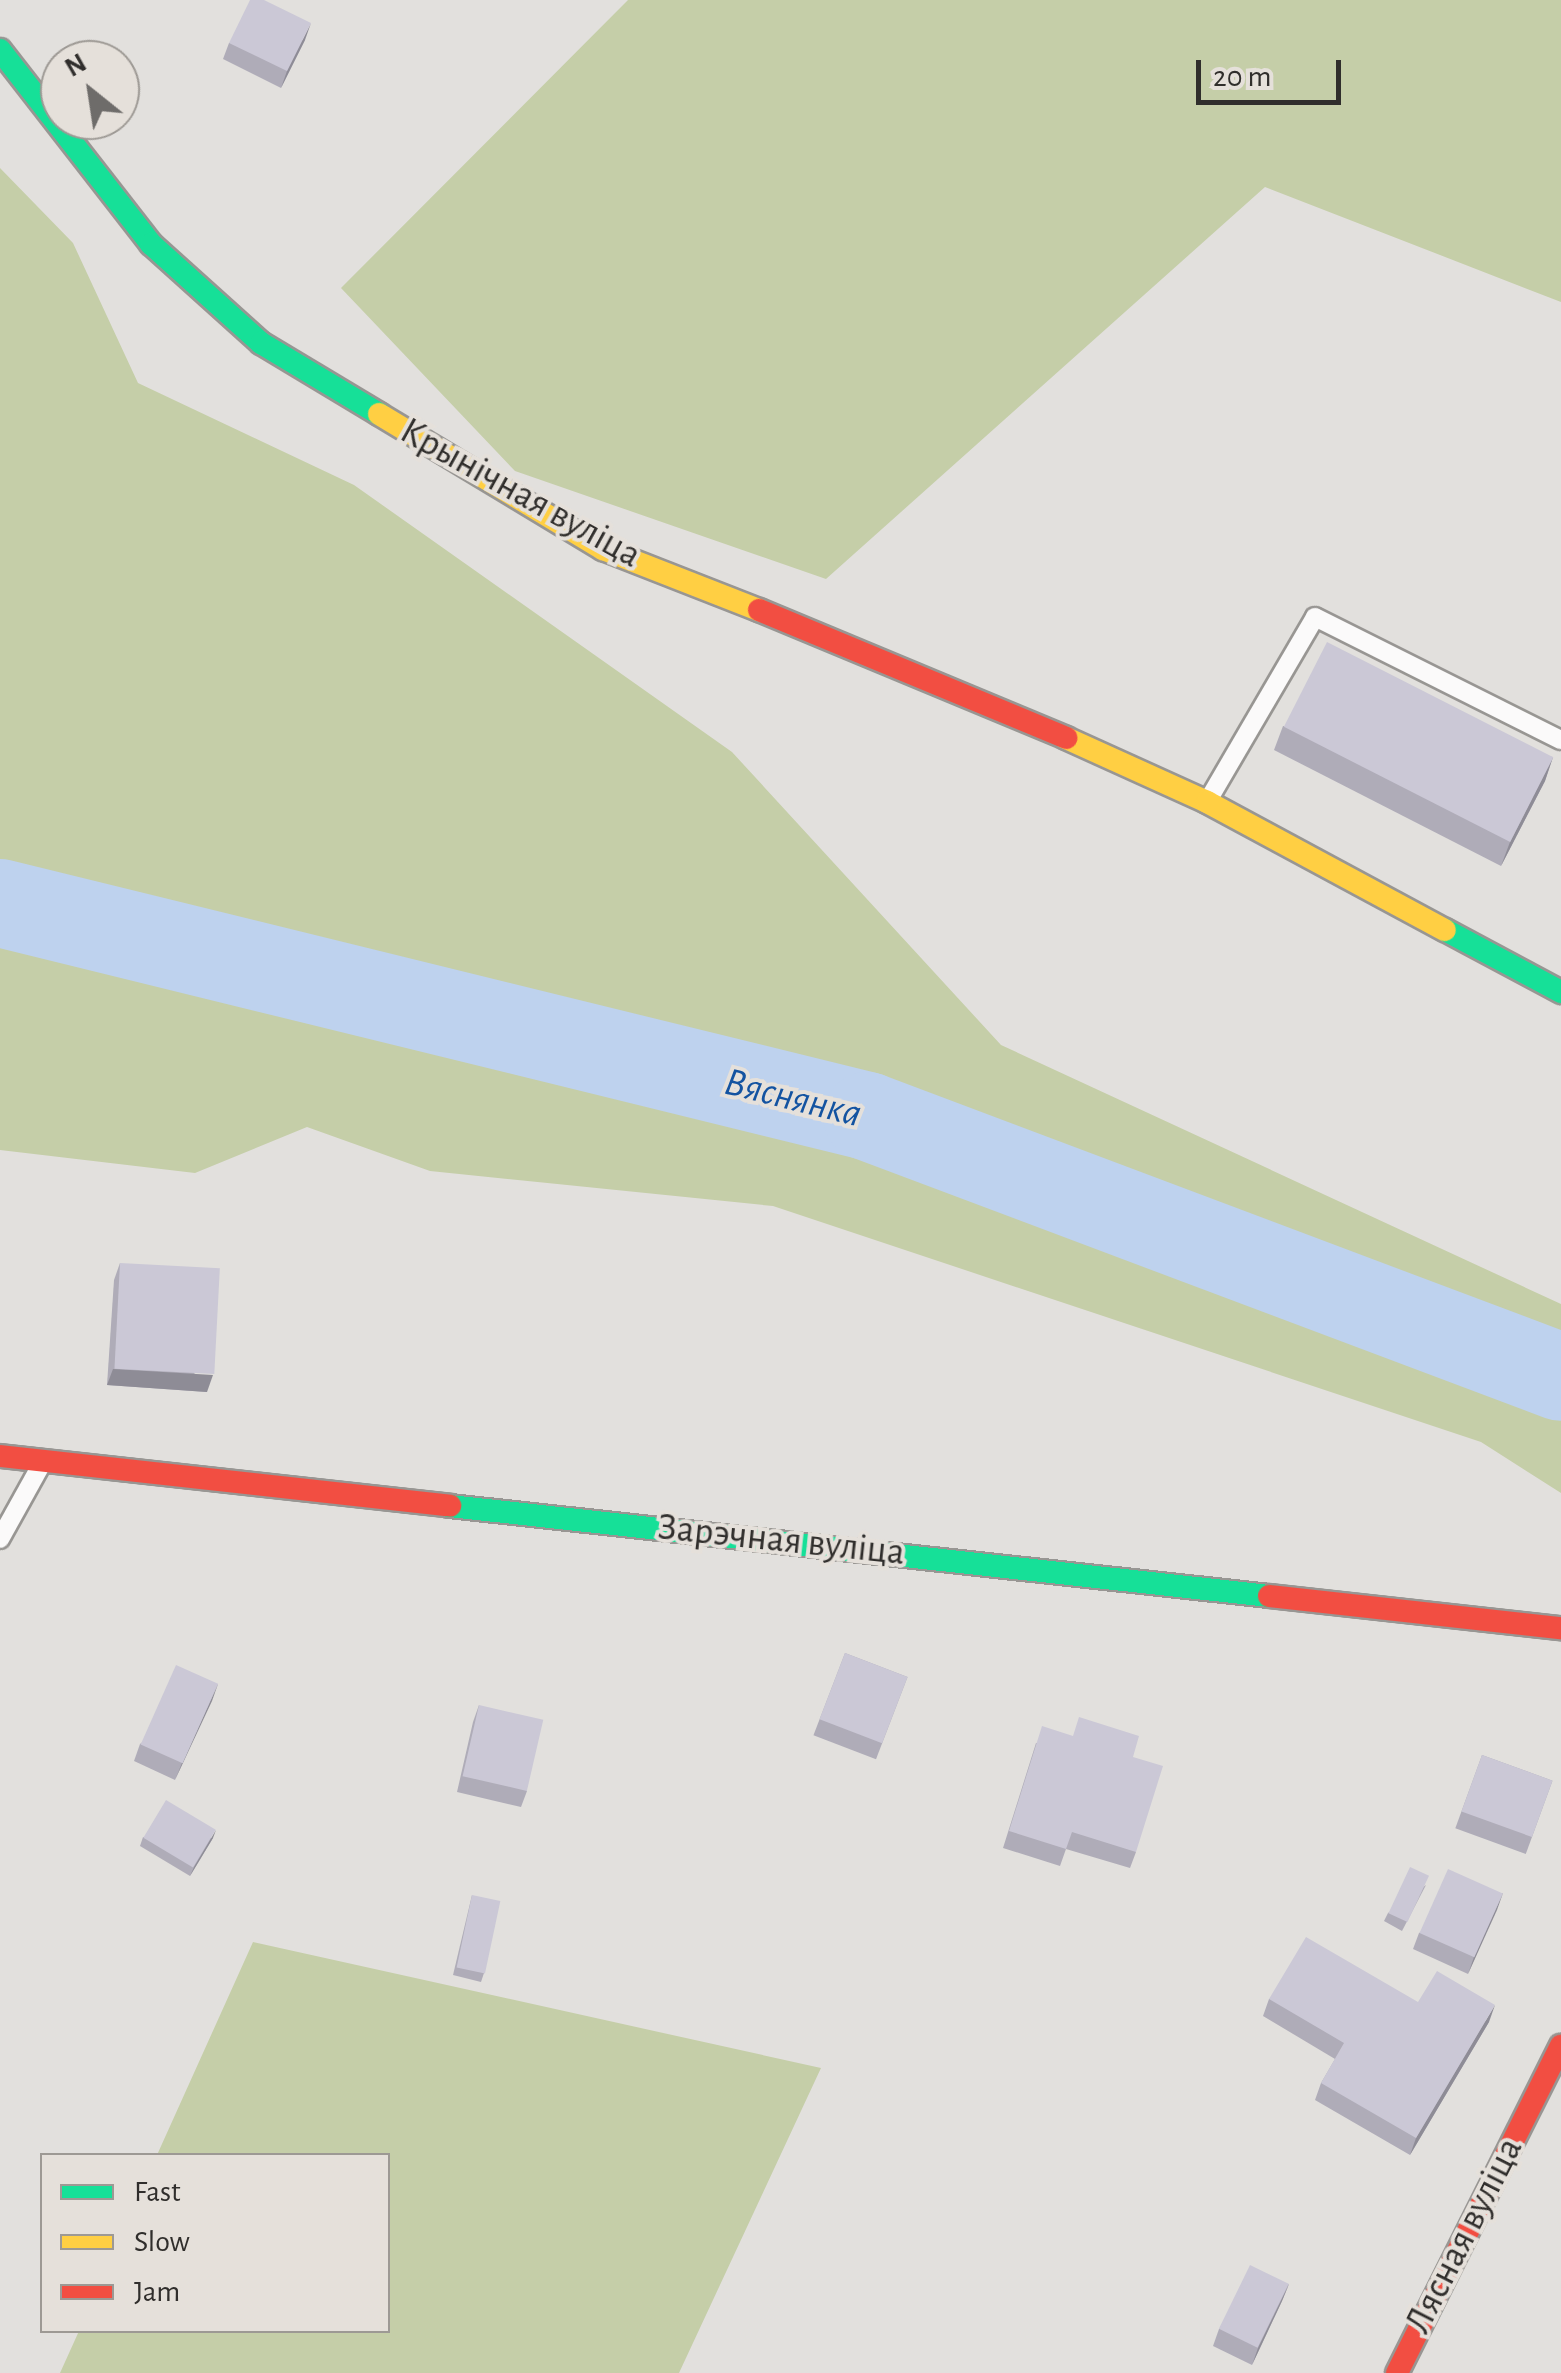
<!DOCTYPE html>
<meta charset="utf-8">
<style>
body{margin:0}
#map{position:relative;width:1561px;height:2373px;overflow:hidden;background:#e2e0dd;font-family:"Alegreya Sans",sans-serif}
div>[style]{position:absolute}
.green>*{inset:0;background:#c5cea8}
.river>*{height:88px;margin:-44px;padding:0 44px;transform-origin:44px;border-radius:44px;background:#bed2ee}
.roads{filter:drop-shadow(2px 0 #989693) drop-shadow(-2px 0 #989693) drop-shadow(0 2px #989693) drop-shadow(0 -2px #989693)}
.lane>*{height:18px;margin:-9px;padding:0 9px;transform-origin:9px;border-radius:9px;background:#fbfafa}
.fast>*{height:22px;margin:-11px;padding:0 11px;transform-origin:11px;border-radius:11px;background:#16e098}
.slow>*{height:22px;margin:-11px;padding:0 11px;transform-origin:11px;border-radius:11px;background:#ffcf43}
.jam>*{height:22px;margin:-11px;padding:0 11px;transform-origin:11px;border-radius:11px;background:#f24e42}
.wall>*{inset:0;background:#afacb8;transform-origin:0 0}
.shaded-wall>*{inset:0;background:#8e8c96}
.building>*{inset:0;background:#cbc8d6;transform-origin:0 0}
span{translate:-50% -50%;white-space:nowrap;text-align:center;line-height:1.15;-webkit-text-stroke:8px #e5e0da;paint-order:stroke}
.street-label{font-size:38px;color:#302e2c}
.water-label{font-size:40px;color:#1353a1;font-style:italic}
.legend{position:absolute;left:40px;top:2153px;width:350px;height:180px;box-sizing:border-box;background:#e5e0da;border:2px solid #9d9994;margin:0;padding:12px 18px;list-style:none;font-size:30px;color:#302e2c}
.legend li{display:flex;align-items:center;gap:20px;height:50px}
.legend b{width:50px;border:2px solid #9d9994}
.north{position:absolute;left:40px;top:40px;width:100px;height:100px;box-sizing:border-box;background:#e5e0da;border:2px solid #9d9994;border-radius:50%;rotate:330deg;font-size:28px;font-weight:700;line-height:40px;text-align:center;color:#302e2c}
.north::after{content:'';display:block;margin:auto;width:35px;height:45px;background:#6e6c6a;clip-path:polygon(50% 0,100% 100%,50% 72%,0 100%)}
.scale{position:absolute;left:1196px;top:60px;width:145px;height:45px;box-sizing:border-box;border:5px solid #302e2c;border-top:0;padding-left:12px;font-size:30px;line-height:35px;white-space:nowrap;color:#302e2c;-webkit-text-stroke:8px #e5e0da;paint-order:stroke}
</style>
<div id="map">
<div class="green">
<i style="clip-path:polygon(628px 0,1561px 0,1561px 302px,1265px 187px,826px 579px,515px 471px,341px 288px)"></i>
<i style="clip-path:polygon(0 168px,73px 243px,138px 383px,354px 485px,732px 752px,1001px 1045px,1561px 1304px,1561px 1493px,1481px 1442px,773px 1206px,430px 1171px,307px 1127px,195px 1173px,0 1150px)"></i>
<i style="clip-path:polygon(253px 1942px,821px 2068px,679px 2373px,60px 2373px,79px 2331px,388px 2330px,388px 2156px,157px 2155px)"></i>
</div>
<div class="river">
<i style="left:0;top:903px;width:893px;rotate:13.8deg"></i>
<i style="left:867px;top:1116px;width:741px;rotate:20.61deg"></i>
</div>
<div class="roads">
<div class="lane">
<i style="left:1210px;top:797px;width:208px;rotate:-59.7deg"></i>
<i style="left:1315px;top:617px;width:275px;rotate:26.6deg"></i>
<i style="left:0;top:1539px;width:85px;rotate:-61deg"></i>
</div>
<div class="fast">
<i style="left:0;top:50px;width:246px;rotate:52.1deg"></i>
<i style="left:151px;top:244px;width:148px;rotate:42deg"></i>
<i style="left:261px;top:343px;width:138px;rotate:31deg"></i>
<i style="left:1445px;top:930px;width:132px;rotate:28.1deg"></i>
<i style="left:450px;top:1506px;width:824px;rotate:6.27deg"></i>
</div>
<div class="slow">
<i style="left:379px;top:414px;width:262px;rotate:31.1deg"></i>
<i style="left:603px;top:549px;width:168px;rotate:21.4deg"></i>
<i style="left:1066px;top:738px;width:155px;rotate:24.4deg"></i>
<i style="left:1207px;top:802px;width:270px;rotate:28.3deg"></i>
</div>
<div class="jam">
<i style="left:759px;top:610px;width:333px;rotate:22.6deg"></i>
<i style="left:0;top:1456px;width:453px;rotate:6.3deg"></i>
<i style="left:1269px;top:1596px;width:294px;rotate:6.3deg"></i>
<i style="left:1397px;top:2373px;width:366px;rotate:-63.4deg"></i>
</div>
</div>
<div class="wall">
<i style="clip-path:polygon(305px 40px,281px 88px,223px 59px,229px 43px)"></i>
<i style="clip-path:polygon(1283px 726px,1553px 757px,1545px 781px,1501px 866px,1274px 750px)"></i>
<i style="clip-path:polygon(120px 1263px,207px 1392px,107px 1385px,114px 1280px)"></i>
<i style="left:845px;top:1653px;width:67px;height:88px;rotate:21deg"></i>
<i style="clip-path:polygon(218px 1684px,175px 1780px,134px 1761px,140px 1744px)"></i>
<i style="clip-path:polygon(479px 1705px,527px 1791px,521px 1807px,457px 1792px,473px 1722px)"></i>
<i style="clip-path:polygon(1036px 1743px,1133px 1757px,1136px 1852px,1130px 1868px,1066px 1849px,1060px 1866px,1003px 1848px)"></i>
<i style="left:1482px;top:1755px;width:75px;height:78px;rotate:20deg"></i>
<i style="clip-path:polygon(143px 1837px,213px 1838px,190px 1876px,140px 1846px)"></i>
<i style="clip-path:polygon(1426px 1885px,1402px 1931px,1384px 1921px,1388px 1913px)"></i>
<i style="clip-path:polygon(1503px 1893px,1468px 1974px,1413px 1949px,1419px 1933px)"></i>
<i style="clip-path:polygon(472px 1895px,484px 1973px,481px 1982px,453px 1975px)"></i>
<i style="clip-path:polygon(1269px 1999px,1418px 2002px,1489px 2022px,1410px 2155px,1315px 2100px,1321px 2083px,1335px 2059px,1263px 2016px)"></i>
<i style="clip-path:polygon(1289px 2284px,1282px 2301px,1252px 2365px,1213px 2346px,1219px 2329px)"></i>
</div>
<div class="shaded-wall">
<i style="clip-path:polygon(311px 23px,305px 40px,281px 88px,287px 71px)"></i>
<i style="clip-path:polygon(1553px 757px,1545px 781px,1501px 866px,1510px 842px)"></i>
<i style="clip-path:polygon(113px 1369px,213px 1375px,207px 1392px,107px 1385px)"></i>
<i style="clip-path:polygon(218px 1684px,212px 1701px,175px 1780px,182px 1763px)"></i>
<i style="clip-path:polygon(216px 1830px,213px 1838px,190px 1876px,194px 1867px)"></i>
<i style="clip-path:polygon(1503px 1893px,1497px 1910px,1468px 1974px,1474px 1957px)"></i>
<i style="clip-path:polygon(1495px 2005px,1489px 2022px,1410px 2155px,1416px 2138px)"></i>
<i style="clip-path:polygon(1289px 2284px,1282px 2301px,1252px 2365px,1258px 2348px)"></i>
</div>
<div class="building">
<i style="clip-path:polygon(250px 0,264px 0,311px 23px,287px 71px,229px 43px)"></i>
<i style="left:1327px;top:642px;width:254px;height:95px;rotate:27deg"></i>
<i style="left:120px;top:1263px;width:100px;height:106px;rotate:3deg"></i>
<i style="left:845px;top:1653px;width:67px;height:71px;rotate:21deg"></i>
<i style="left:176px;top:1665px;width:46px;height:87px;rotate:24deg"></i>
<i style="left:479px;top:1705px;width:66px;height:73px;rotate:13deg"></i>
<i style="clip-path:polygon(1079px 1717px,1139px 1736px,1133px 1757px,1163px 1766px,1136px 1852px,1072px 1832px,1066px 1849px,1009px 1831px,1042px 1726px,1073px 1736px)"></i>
<i style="left:1482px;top:1755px;width:75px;height:60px;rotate:20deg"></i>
<i style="left:166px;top:1800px;width:58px;height:44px;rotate:31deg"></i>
<i style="left:1410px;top:1867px;width:21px;height:51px;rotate:25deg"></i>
<i style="left:1448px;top:1869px;width:60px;height:70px;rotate:24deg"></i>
<i style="left:472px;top:1895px;width:29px;height:74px;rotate:12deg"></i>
<i style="clip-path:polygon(1306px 1937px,1418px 2002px,1437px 1971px,1495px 2005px,1416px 2138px,1321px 2083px,1344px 2043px,1269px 1999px)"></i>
<i style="left:1250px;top:2265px;width:43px;height:71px;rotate:26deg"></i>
</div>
<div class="street-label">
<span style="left:520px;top:494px;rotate:29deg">Крынічная вуліца</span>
<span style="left:781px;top:1541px;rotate:6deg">Зарэчная вуліца</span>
<span style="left:1465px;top:2236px;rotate:-63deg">Лясная вуліца</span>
</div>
<div class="water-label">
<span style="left:793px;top:1098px;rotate:14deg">Вяснянка</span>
</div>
<ul class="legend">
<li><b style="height:12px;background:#16e098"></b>Fast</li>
<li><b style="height:12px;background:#ffcf43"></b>Slow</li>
<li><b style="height:12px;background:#f24e42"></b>Jam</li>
</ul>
<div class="north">N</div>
<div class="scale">20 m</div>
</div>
